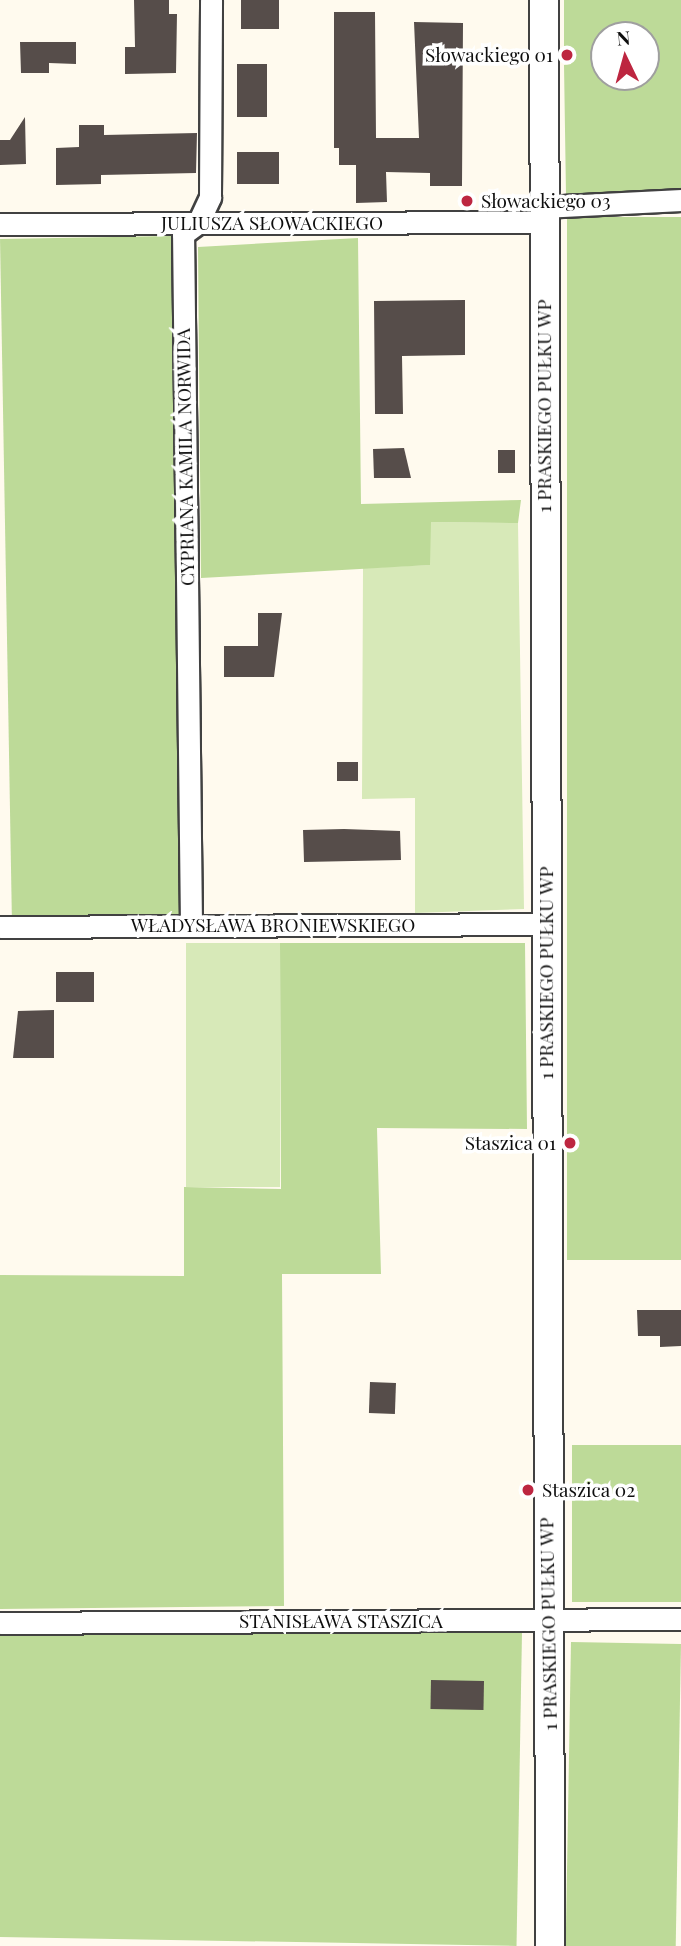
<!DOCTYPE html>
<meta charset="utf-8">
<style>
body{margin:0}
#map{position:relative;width:681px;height:1946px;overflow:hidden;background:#fffaee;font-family:"Playfair Display",serif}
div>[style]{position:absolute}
.green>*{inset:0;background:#d7e9b8;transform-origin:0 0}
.forest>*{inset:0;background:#bdda98;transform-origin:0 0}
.building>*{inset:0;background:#564d4a;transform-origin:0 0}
.roads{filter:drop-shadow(2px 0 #414141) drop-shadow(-2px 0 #414141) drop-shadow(0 2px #414141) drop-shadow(0 -2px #414141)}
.minor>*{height:21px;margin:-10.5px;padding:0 10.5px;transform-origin:10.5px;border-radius:10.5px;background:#fff}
.tertiary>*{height:28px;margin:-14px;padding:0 14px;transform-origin:14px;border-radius:14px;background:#fff}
.dots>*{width:19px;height:19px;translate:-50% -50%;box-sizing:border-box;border:4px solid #fff;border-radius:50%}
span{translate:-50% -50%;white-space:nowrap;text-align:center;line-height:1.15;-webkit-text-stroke:7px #fff;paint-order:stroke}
.poi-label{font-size:19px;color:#0e0e0e}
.right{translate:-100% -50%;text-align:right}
.left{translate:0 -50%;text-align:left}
.street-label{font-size:19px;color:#0e0e0e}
.north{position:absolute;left:590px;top:21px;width:70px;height:70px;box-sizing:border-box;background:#fff;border:2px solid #9f9f9f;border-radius:50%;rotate:355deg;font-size:19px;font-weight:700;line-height:28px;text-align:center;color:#0e0e0e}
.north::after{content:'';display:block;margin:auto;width:24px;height:32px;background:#bd2640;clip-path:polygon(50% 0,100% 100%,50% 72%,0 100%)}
</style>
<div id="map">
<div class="green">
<i style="clip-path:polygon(430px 522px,518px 523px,524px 909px,415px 913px,415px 798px,362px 799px,363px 568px,430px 565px)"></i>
<i style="left:186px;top:943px;width:94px;height:244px"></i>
</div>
<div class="forest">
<i style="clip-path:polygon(evenodd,564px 0,681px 0,681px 194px,566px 195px,564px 65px,571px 64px,570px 46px,564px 46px,564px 0,604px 35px,646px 35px,646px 77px,604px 77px,604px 35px)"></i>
<i style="left:681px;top:217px;width:1043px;height:114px;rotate:90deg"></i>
<i style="left:171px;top:236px;width:679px;height:171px;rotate:89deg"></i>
<i style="clip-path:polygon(358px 238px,361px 504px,521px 500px,518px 523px,431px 522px,430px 565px,201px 578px,198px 247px)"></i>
<i style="clip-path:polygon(280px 943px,525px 943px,527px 1129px,377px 1128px,381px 1274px,282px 1274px,284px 1606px,0 1609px,0 1275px,184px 1276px,184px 1187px,281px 1189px)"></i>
<i style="left:681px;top:1445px;width:157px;height:109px;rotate:90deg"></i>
<i style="left:522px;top:1632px;width:314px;height:522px;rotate:91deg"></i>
<i style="left:571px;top:1642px;width:110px;height:304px;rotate:1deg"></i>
</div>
<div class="building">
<i style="clip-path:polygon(134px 0,169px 0,169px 14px,177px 14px,176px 73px,125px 74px,125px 47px,135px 47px)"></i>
<i style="left:241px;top:0;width:38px;height:29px"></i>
<i style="clip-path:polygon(334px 12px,375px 12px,376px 138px,419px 138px,414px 22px,463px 23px,462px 186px,430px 186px,430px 173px,386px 172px,387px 202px,356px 203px,356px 165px,339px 165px,339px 148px,334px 148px)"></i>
<i style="clip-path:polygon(20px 42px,76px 42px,76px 64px,49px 63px,49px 73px,21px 73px)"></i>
<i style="left:237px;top:64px;width:30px;height:53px"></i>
<i style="clip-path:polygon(25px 117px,26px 164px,0 165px,0 140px,10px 140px)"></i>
<i style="clip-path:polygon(79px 125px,104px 125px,104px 135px,197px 133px,196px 173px,101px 175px,101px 184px,56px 185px,56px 148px,79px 147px)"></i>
<i style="left:237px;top:152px;width:42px;height:32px"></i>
<i style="clip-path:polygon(465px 300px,465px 355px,402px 356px,403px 414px,375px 414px,374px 301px)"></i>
<i style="clip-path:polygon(404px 448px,411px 478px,374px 478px,373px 449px)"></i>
<i style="left:498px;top:450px;width:17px;height:23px"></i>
<i style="clip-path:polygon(258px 613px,282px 613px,274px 677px,224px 677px,224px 646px,258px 646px)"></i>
<i style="left:337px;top:762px;width:21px;height:19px"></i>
<i style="clip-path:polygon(344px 829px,400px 831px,401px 860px,304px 862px,303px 830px)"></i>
<i style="left:56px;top:972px;width:38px;height:30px"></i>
<i style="clip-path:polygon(54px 1010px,54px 1058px,13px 1058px,18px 1011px)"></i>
<i style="clip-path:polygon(637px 1310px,681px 1310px,681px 1346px,660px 1347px,660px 1336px,638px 1336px)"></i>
<i style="left:370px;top:1382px;width:26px;height:31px;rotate:2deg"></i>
<i style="left:431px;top:1680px;width:53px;height:29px;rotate:1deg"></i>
</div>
<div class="roads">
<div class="minor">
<i style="left:543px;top:207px;width:138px;rotate:-2.9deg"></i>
<i style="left:0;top:224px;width:543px;rotate:-0.21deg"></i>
<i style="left:191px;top:924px;width:690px;rotate:-90.66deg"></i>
<i style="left:183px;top:234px;width:19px;rotate:-36deg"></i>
<i style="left:198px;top:223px;width:29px;rotate:-65deg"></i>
<i style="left:210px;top:197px;width:197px;rotate:-89.7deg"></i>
<i style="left:0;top:927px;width:546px;rotate:-0.31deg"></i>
<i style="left:0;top:1623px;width:681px;rotate:-0.34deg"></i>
</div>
<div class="tertiary">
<i style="left:544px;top:0;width:1946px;rotate:89.82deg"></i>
</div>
</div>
<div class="dots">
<i style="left:567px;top:55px;background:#bd2640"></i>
<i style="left:467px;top:201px;background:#bd2640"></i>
<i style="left:570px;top:1143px;background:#bd2640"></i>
<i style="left:528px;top:1490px;background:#bd2640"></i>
</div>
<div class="poi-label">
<span class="right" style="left:553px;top:55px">Słowackiego 01</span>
<span class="left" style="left:481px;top:201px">Słowackiego 03</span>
<span class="right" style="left:556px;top:1143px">Staszica 01</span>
<span class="left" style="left:542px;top:1490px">Staszica 02</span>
</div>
<div class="street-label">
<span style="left:272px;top:223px">JULIUSZA SŁOWACKIEGO</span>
<span style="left:544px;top:406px;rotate:-90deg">1 PRASKIEGO PUŁKU WP</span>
<span style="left:185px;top:457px;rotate:-91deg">CYPRIANA KAMILA NORWIDA</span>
<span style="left:273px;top:925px">WŁADYSŁAWA BRONIEWSKIEGO</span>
<span style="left:546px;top:973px;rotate:-90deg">1 PRASKIEGO PUŁKU WP</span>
<span style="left:341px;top:1621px">STANISŁAWA STASZICA</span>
<span style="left:548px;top:1624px;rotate:-91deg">1 PRASKIEGO PUŁKU WP</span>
</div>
<div class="north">N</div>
</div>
